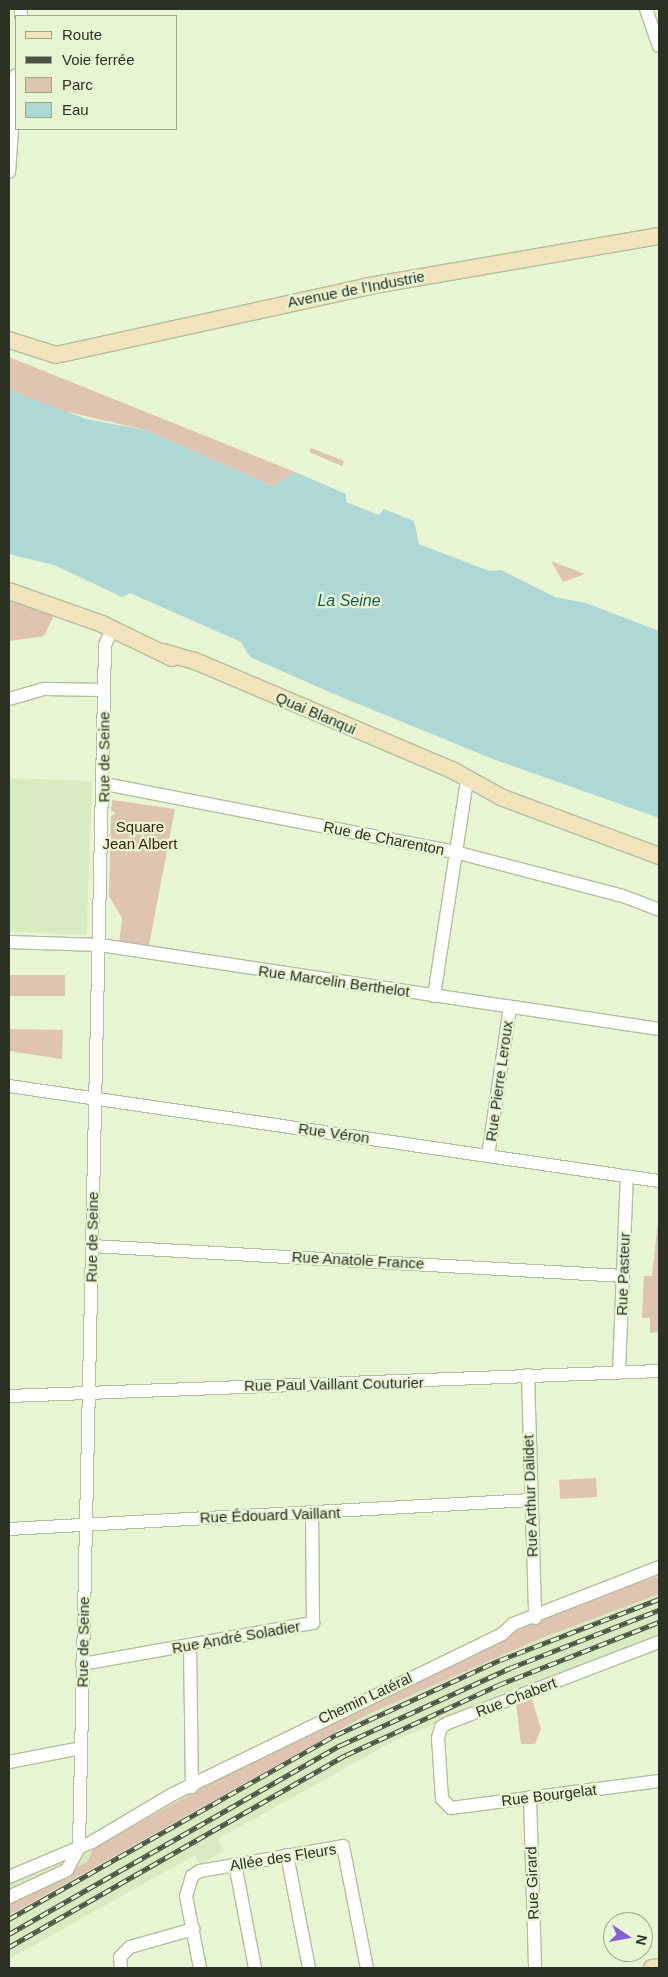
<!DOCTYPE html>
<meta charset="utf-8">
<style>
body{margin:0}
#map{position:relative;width:668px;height:1977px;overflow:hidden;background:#e7f5d2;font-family:Helvetica,sans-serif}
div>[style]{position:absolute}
.built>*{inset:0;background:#d9ebc0;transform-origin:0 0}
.green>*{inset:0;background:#dfc4b1;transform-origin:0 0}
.water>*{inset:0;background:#add8d6}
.roads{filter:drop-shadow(1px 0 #b2bf9e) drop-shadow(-1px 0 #b2bf9e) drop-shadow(0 1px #b2bf9e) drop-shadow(0 -1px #b2bf9e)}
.minor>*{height:12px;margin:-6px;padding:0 6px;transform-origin:6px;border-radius:6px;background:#fff}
.major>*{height:16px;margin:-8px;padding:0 8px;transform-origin:8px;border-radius:8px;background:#f1e3bb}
.rail>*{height:5px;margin-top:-2.5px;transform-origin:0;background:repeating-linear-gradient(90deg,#e7f5d2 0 9px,#4c5342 0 18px);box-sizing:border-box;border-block:1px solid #4c5342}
span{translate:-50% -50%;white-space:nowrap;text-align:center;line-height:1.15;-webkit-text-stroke:4.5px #e7f5d2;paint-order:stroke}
.street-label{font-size:15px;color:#2b3123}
.park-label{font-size:15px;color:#3f2107}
.water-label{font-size:16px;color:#1d5857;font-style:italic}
.frame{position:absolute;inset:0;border:10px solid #2b3123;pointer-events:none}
.legend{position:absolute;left:15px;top:15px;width:162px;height:115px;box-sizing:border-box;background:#e7f5d2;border:1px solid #9ca78c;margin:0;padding:6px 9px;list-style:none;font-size:15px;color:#2b3123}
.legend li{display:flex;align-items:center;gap:10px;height:25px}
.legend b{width:25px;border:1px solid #9ca78c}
.north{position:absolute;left:603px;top:1912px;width:50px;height:50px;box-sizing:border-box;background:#e7f5d2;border:1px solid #9ca78c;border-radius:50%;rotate:102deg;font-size:14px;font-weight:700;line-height:20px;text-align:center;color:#2b3123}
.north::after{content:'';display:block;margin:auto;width:18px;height:22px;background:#875ed8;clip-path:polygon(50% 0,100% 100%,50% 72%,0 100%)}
</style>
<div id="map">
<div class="built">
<i style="left:9px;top:778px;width:83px;height:154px;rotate:2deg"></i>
<i style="clip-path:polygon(659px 1576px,659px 1637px,399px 1738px,218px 1839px,224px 1851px,200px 1865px,195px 1855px,9px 1959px,9px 1877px)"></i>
</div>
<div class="green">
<i style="clip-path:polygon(9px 357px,295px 472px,273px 486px,145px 430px,47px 407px,9px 390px)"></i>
<i style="clip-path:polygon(311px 448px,344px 461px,342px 466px,309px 452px)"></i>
<i style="clip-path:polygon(551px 561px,585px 574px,563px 582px)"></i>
<i style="clip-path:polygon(9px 600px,54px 615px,44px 636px,9px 641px)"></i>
<i style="clip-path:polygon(112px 800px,175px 809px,149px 945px,119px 944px,122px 918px,109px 896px,111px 816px,116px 813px,111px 811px)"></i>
<i style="left:10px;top:975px;width:55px;height:21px"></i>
<i style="clip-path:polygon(9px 1029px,63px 1030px,62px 1059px,9px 1051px)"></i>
<i style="clip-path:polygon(659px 1213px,659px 1332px,650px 1333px,650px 1318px,642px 1318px,644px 1276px,652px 1276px)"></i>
<i style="left:596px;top:1478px;width:19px;height:37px;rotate:87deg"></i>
<i style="clip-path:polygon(659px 1576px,659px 1594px,539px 1639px,366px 1715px,9px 1915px,9px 1902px,87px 1862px,94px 1847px,329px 1719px,574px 1604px)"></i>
<i style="clip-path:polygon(532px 1699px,541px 1729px,535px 1744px,521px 1744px,516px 1703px)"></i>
</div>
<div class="water">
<i style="clip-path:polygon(9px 390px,86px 419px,145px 430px,273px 486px,295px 472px,346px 494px,346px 502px,379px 515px,384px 509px,414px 521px,419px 544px,489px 571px,501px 570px,555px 597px,586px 603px,659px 631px,659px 818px,493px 759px,334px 694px,250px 657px,241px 642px,130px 593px,122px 597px,54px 565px,9px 554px)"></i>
</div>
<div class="roads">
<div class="minor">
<i style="left:646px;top:9px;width:39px;rotate:71deg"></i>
<i style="left:21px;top:16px;width:7px;rotate:-90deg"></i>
<i style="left:9px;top:172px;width:97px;rotate:-85.9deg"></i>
<i style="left:9px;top:699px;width:37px;rotate:-16deg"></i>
<i style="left:45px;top:689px;width:59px;rotate:1deg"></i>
<i style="left:105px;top:784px;width:357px;rotate:11deg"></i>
<i style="left:455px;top:852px;width:174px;rotate:14.7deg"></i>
<i style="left:623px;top:896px;width:39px;rotate:21deg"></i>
<i style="left:9px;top:942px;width:91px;rotate:1.9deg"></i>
<i style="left:100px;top:945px;width:565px;rotate:8.55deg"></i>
<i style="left:434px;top:996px;width:219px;rotate:-81.3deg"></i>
<i style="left:9px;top:1086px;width:657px;rotate:8.32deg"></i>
<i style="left:488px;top:1156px;width:151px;rotate:-81.6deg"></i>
<i style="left:92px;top:1246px;width:532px;rotate:3.23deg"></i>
<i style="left:619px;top:1372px;width:196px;rotate:-87.7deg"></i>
<i style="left:528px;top:1375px;width:243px;rotate:88.3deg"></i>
<i style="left:9px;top:1396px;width:650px;rotate:-2.2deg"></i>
<i style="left:9px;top:1529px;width:523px;rotate:-3.18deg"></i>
<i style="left:659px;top:1642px;width:226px;rotate:159deg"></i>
<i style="left:448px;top:1723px;width:8px;rotate:150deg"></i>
<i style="left:441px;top:1727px;width:11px;rotate:105deg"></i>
<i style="left:438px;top:1738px;width:61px;rotate:86.2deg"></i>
<i style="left:442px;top:1799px;width:13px;rotate:45deg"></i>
<i style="left:451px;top:1808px;width:210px;rotate:-7.4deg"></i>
<i style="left:190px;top:1645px;width:142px;rotate:89.2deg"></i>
<i style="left:82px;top:1664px;width:235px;rotate:-10.1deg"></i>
<i style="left:313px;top:1623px;width:108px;rotate:-90.5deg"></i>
<i style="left:9px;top:1762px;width:73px;rotate:-11deg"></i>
<i style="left:530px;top:1797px;width:171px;rotate:88.3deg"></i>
<i style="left:287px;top:1855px;width:115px;rotate:79deg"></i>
<i style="left:235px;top:1864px;width:106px;rotate:79.1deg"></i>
<i style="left:9px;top:1877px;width:90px;rotate:-22.9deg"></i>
<i style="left:92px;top:1842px;width:94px;rotate:-30.7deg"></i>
<i style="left:173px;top:1794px;width:366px;rotate:-25.9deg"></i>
<i style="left:502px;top:1634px;width:15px;rotate:-42deg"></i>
<i style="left:513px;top:1624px;width:157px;rotate:-21.3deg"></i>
<i style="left:9px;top:1897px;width:64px;rotate:-25deg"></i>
<i style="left:67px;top:1870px;width:26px;rotate:-62deg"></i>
<i style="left:79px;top:1847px;width:1202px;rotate:-88.76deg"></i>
<i style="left:105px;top:645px;width:17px;rotate:-66deg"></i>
<i style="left:121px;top:1968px;width:11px;rotate:-95deg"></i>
<i style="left:120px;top:1957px;width:14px;rotate:-45deg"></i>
<i style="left:130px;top:1947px;width:66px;rotate:-15.9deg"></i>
<i style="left:200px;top:1968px;width:73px;rotate:-101deg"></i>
<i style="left:186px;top:1896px;width:21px;rotate:-73deg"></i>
<i style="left:192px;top:1876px;width:9px;rotate:-32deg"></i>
<i style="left:200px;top:1871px;width:145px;rotate:-9.9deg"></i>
<i style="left:343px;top:1846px;width:124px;rotate:78.9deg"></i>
</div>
<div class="major">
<i style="left:9px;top:340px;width:49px;rotate:17.7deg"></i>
<i style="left:56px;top:355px;width:321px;rotate:-12.4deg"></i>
<i style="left:369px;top:286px;width:294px;rotate:-9.8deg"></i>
<i style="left:9px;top:591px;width:99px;rotate:19.5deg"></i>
<i style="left:102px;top:624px;width:78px;rotate:25.9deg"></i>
<i style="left:163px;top:652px;width:33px;rotate:16deg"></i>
<i style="left:195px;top:661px;width:279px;rotate:23deg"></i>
<i style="left:452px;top:770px;width:58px;rotate:28.8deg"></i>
<i style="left:503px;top:798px;width:166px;rotate:20.4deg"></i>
<i style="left:652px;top:1968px;width:7px;rotate:-8deg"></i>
</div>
</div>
<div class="rail">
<i style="left:9px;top:1919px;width:375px;rotate:-29.4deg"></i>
<i style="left:336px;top:1735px;width:180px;rotate:-24.6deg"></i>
<i style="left:500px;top:1660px;width:170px;rotate:-21deg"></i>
<i style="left:9px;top:1934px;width:382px;rotate:-29.7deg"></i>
<i style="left:341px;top:1745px;width:186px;rotate:-24.5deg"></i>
<i style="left:510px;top:1668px;width:160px;rotate:-21.3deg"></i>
<i style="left:9px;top:1947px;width:388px;rotate:-29.7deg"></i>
<i style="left:346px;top:1755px;width:167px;rotate:-24.7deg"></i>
<i style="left:498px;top:1685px;width:173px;rotate:-21.4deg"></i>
</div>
<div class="street-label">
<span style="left:356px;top:289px;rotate:-11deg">Avenue de l'Industrie</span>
<span style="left:316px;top:713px;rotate:23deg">Quai Blanqui</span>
<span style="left:104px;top:757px;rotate:-90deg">Rue de Seine</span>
<span style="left:384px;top:838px;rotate:11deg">Rue de Charenton</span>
<span style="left:334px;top:981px;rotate:8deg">Rue Marcelin Berthelot</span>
<span style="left:499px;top:1081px;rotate:-82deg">Rue Pierre Leroux</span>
<span style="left:334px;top:1133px;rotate:8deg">Rue Véron</span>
<span style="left:92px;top:1237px;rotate:-89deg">Rue de Seine</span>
<span style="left:358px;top:1260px;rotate:3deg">Rue Anatole France</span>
<span style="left:623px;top:1274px;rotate:-88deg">Rue Pasteur</span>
<span style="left:334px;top:1384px;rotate:-1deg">Rue Paul Vaillant Couturier</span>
<span style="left:530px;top:1496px;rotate:-92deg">Rue Arthur Dalidet</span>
<span style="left:270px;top:1515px;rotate:-2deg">Rue Édouard Vaillant</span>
<span style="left:236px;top:1637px;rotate:-10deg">Rue André Soladier</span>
<span style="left:83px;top:1642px;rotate:-89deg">Rue de Seine</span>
<span style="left:516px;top:1697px;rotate:-21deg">Rue Chabert</span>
<span style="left:365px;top:1698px;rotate:-25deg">Chemin Latéral</span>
<span style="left:549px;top:1795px;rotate:-7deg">Rue Bourgelat</span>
<span style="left:283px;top:1857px;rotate:-9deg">Allée des Fleurs</span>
<span style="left:532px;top:1883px;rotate:-92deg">Rue Girard</span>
</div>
<div class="park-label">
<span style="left:140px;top:835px">Square<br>Jean Albert</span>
</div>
<div class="water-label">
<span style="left:349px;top:601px">La Seine</span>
</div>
<div class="frame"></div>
<ul class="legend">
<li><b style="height:6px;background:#f1e3bb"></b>Route</li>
<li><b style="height:6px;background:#4c5342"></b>Voie ferrée</li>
<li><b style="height:14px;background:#dfc4b1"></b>Parc</li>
<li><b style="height:14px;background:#add8d6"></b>Eau</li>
</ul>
<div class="north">N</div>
</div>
